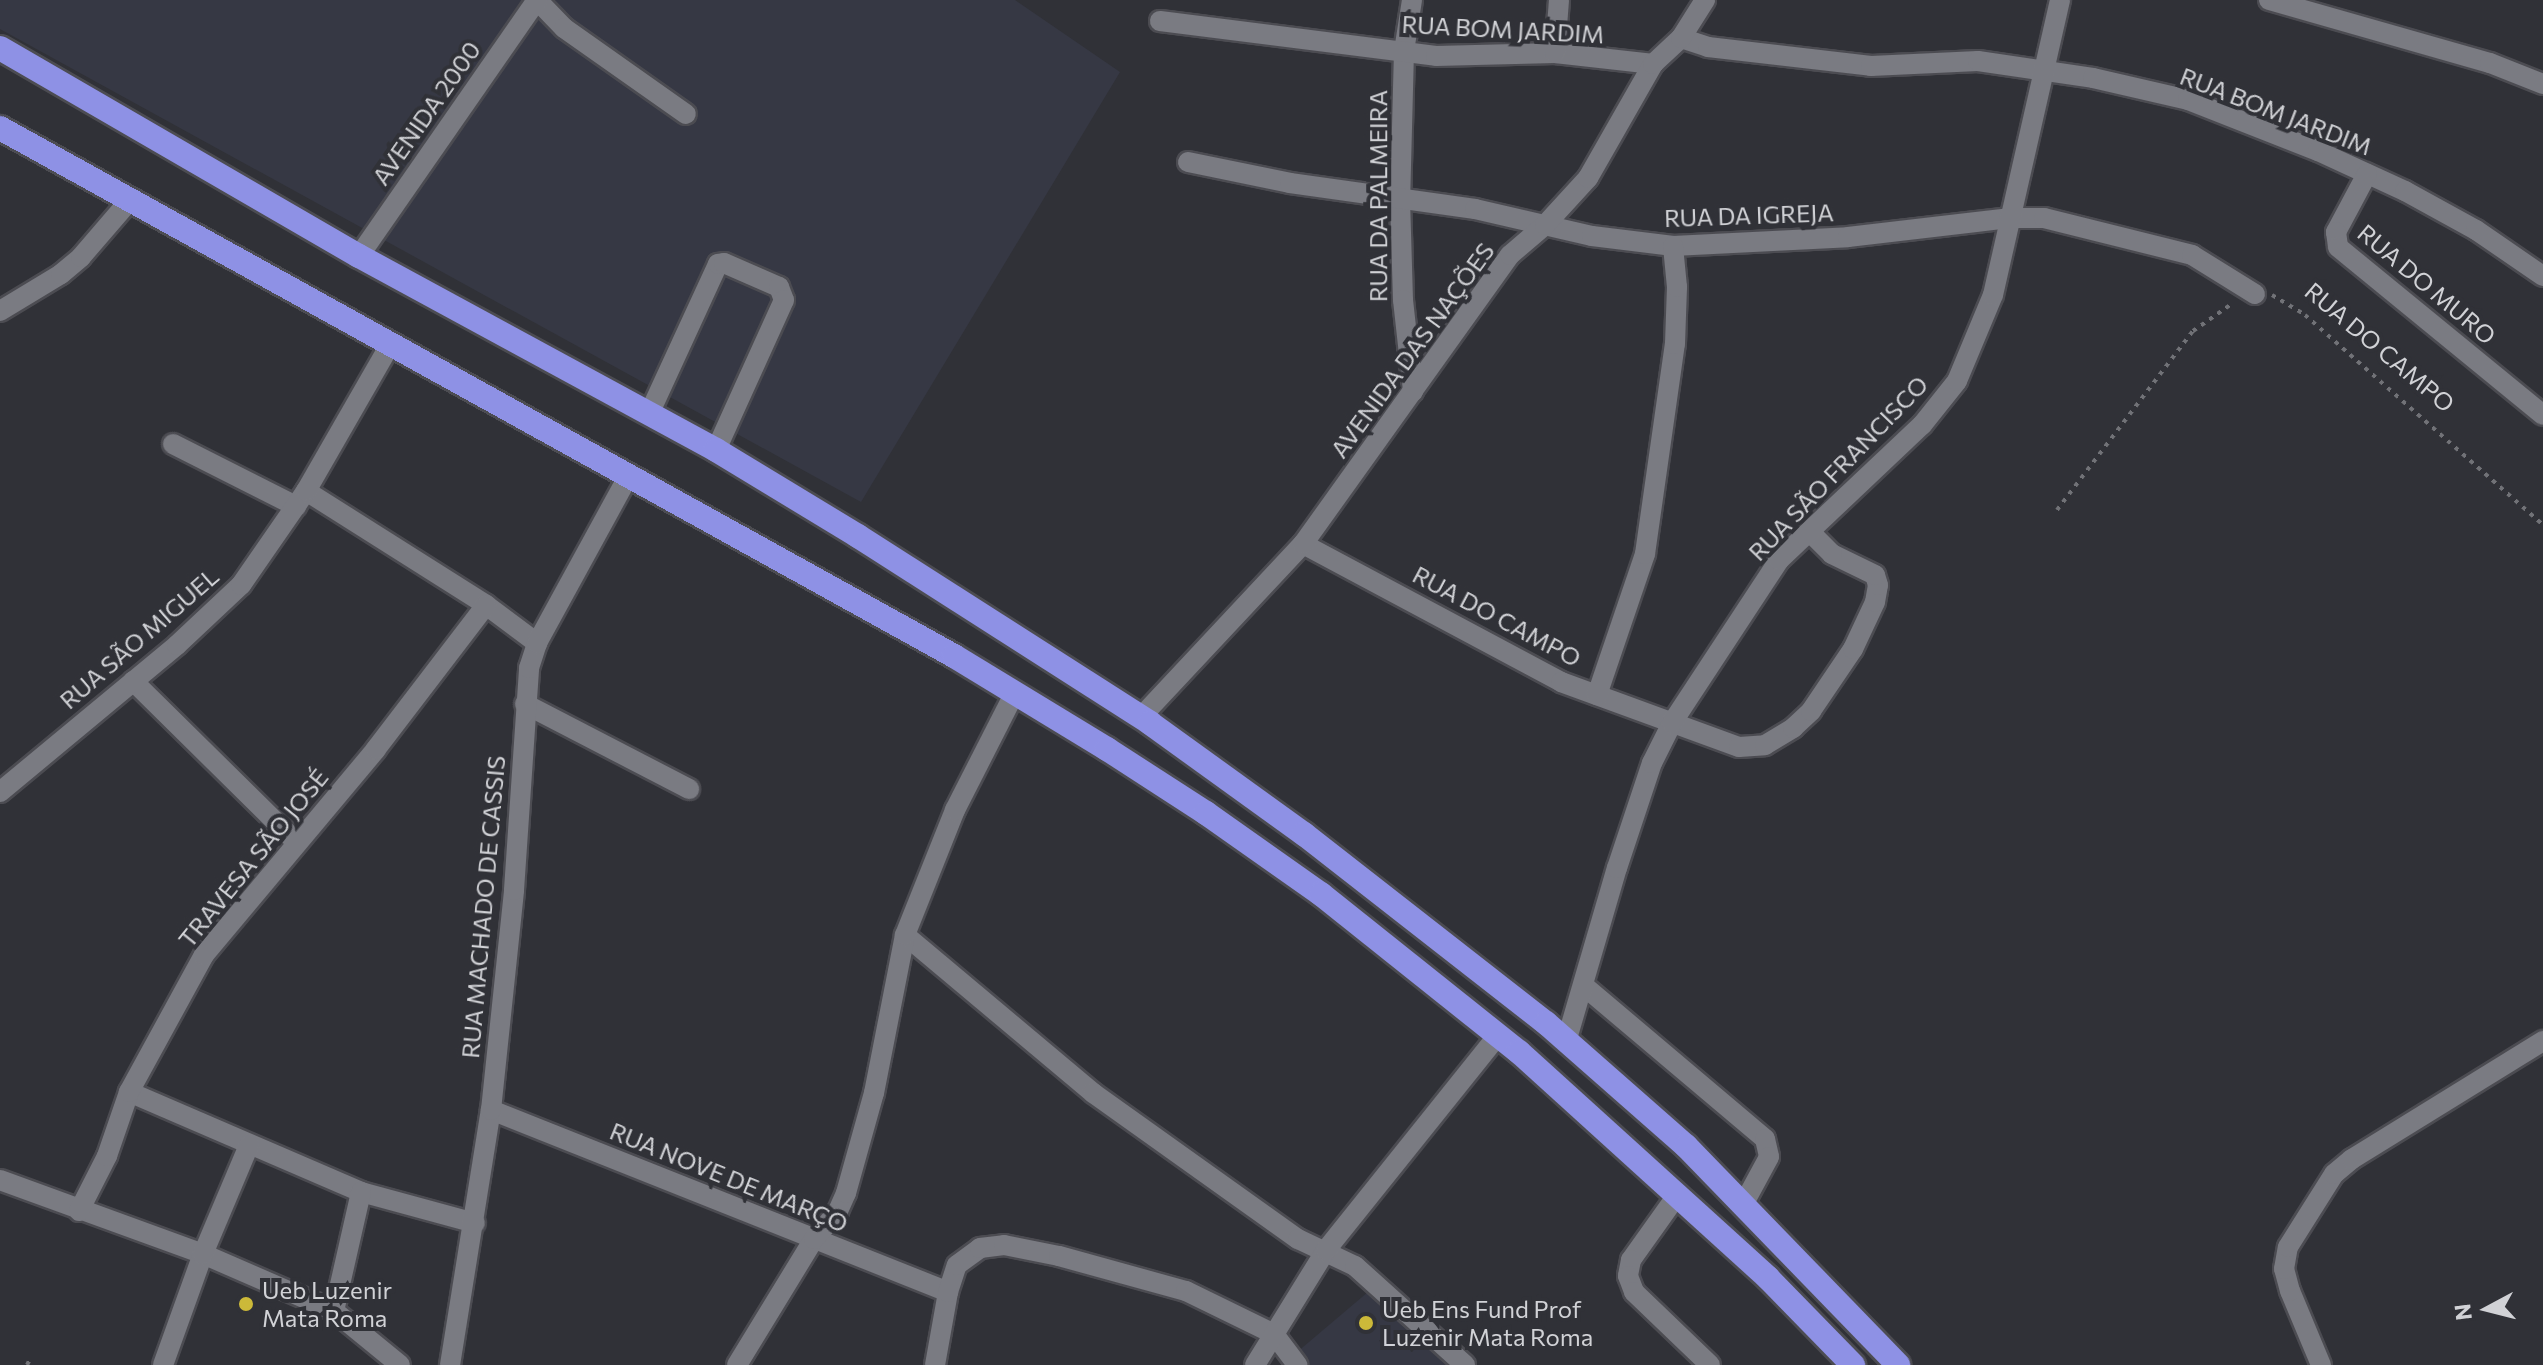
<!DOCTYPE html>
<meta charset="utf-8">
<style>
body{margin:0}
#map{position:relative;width:2543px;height:1365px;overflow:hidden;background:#303137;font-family:Commissioner,sans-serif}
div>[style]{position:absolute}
.built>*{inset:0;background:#363844}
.path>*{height:4px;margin-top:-2px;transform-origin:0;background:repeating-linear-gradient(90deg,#717277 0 4px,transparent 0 10px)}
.roads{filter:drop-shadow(2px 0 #4c4c52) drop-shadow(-2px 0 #4c4c52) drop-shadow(0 2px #4c4c52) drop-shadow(0 -2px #4c4c52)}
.minor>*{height:20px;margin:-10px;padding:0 10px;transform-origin:10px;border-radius:10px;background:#7a7b82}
.highway>*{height:24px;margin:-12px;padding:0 12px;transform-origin:12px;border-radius:12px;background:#8e91e5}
.dots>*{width:22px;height:22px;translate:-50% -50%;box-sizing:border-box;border:4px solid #303137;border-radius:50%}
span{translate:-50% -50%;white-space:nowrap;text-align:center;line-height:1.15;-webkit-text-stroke:8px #303137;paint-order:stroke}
.street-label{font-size:24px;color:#d1d2d6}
.poi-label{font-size:24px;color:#d1d2d6}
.left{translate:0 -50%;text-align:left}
.north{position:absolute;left:2447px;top:1269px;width:80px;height:80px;-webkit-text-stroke:6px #303137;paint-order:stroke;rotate:263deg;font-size:22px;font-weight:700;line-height:32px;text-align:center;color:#d1d2d6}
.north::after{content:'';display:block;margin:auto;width:28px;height:36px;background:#d1d2d6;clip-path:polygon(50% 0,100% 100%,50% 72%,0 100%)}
</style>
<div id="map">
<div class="built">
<i style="clip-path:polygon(0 0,1015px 0,1120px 72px,861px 502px,0 29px)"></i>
<i style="clip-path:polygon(1368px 1292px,1446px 1365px,1307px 1365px,1296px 1353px)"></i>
</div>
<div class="path">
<i style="left:2272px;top:295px;width:39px;rotate:31deg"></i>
<i style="left:2305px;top:315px;width:317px;rotate:41.4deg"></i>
<i style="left:2057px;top:510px;width:225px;rotate:-52.8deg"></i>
<i style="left:2193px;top:331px;width:49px;rotate:-35deg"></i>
<i style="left:27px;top:1365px;width:9px;rotate:-63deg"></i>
</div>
<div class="roads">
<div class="minor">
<i style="left:537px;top:0;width:39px;rotate:46deg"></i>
<i style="left:564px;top:28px;width:149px;rotate:35.2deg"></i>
<i style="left:1412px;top:0;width:52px;rotate:98.9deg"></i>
<i style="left:1404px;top:51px;width:148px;rotate:91.5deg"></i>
<i style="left:1400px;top:199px;width:101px;rotate:88.3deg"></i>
<i style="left:1403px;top:300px;width:92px;rotate:83.7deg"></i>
<i style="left:2269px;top:0;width:230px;rotate:15.9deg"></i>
<i style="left:2490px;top:63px;width:57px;rotate:21.6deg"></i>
<i style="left:1160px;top:21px;width:278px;rotate:7.2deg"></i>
<i style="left:1436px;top:56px;width:119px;rotate:-1.4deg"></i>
<i style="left:1555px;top:53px;width:99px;rotate:6.4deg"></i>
<i style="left:1681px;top:38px;width:28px;rotate:18deg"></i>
<i style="left:1708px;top:47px;width:164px;rotate:6.6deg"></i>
<i style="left:1871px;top:66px;width:107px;rotate:-2.7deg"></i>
<i style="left:1978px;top:61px;width:116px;rotate:8.4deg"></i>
<i style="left:2093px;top:78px;width:98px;rotate:13deg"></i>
<i style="left:2188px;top:100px;width:140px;rotate:21.4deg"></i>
<i style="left:2318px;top:151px;width:96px;rotate:24.7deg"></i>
<i style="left:2405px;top:191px;width:81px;rotate:28.8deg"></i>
<i style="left:2476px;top:230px;width:81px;rotate:34.5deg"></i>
<i style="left:1555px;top:53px;width:53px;rotate:-85.7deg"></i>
<i style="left:1188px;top:162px;width:104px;rotate:11.6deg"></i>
<i style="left:1290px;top:183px;width:187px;rotate:8deg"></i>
<i style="left:1475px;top:209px;width:120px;rotate:13deg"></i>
<i style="left:1592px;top:236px;width:82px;rotate:7deg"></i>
<i style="left:1673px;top:246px;width:175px;rotate:-2.9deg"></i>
<i style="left:1848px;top:237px;width:162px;rotate:-6.7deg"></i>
<i style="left:2009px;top:218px;width:35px"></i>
<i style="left:2044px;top:218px;width:153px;rotate:14deg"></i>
<i style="left:2192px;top:255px;width:74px;rotate:31.8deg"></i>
<i style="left:2367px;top:174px;width:66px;rotate:118.1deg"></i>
<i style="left:2336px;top:232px;width:15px;rotate:82deg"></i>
<i style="left:2338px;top:247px;width:265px;rotate:39.3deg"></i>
<i style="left:359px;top:256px;width:312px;rotate:-55.2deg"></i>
<i style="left:0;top:311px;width:71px;rotate:-31.2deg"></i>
<i style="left:61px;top:274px;width:26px;rotate:-40deg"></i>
<i style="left:81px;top:257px;width:75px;rotate:-49.3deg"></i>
<i style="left:649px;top:414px;width:165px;rotate:-65.3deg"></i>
<i style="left:718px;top:264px;width:6px;rotate:-9deg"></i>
<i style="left:724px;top:263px;width:60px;rotate:23.6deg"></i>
<i style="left:779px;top:287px;width:14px;rotate:69deg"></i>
<i style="left:784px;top:300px;width:165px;rotate:114.4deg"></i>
<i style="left:173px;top:444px;width:138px;rotate:26.8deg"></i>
<i style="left:306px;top:491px;width:213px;rotate:32.3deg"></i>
<i style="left:486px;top:605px;width:64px;rotate:36.7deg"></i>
<i style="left:1303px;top:544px;width:293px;rotate:28.1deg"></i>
<i style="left:1561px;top:682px;width:189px;rotate:20.1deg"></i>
<i style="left:1739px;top:747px;width:26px;rotate:-4deg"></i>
<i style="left:1765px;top:745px;width:33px;rotate:-31deg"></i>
<i style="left:1793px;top:728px;width:25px;rotate:-43deg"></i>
<i style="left:1811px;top:711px;width:75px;rotate:-55.9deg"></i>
<i style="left:1853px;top:649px;width:52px;rotate:-64.9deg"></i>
<i style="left:1875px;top:602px;width:17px;rotate:-80deg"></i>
<i style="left:1878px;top:585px;width:10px;rotate:-107deg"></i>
<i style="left:1875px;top:575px;width:48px;rotate:-154deg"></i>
<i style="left:1832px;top:554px;width:31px;rotate:-135deg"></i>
<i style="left:133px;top:681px;width:229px;rotate:44.6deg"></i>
<i style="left:1597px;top:695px;width:149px;rotate:-71.2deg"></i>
<i style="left:1645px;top:554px;width:212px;rotate:-81.9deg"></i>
<i style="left:1675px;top:344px;width:57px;rotate:-88deg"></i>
<i style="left:1677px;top:287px;width:41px;rotate:-95.6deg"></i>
<i style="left:525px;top:704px;width:185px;rotate:27.4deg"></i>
<i style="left:1141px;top:717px;width:237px;rotate:-46.9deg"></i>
<i style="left:1303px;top:544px;width:355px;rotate:-54.4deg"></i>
<i style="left:1510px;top:255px;width:46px;rotate:-40.6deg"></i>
<i style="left:1545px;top:225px;width:64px;rotate:-47.5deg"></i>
<i style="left:1588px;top:178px;width:131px;rotate:-60.3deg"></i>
<i style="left:1653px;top:64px;width:38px;rotate:-43deg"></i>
<i style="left:1681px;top:38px;width:45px;rotate:-57.7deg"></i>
<i style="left:0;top:792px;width:230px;rotate:-39.7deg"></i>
<i style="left:177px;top:645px;width:88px;rotate:-43.2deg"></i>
<i style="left:241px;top:585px;width:114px;rotate:-55.3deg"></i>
<i style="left:306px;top:491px;width:171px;rotate:-60.1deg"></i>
<i style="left:905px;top:935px;width:246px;rotate:40deg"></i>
<i style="left:1093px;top:1093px;width:252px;rotate:35.5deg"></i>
<i style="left:1298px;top:1239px;width:63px;rotate:25.3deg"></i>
<i style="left:1355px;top:1266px;width:148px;rotate:42deg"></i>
<i style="left:1584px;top:986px;width:237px;rotate:40.2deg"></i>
<i style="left:1765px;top:1139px;width:18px;rotate:77deg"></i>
<i style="left:1769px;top:1157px;width:52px;rotate:118.5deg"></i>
<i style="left:1566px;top:1042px;width:181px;rotate:-73.7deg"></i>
<i style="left:1617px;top:868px;width:111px;rotate:-71.6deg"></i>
<i style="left:1652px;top:763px;width:45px;rotate:-63.4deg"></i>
<i style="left:1672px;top:723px;width:195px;rotate:-56.7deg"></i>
<i style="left:1779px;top:560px;width:197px;rotate:-43.4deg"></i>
<i style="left:1922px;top:425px;width:56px;rotate:-51.5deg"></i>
<i style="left:1957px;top:381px;width:93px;rotate:-67.3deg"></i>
<i style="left:1993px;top:295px;width:303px;rotate:-77.2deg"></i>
<i style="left:129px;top:1092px;width:253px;rotate:23.3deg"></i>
<i style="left:361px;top:1192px;width:118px;rotate:15.2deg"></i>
<i style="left:491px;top:1110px;width:492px;rotate:21.7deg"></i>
<i style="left:0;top:1180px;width:216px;rotate:20deg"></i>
<i style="left:203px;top:1254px;width:143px;rotate:23.5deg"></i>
<i style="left:334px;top:1311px;width:85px;rotate:39.3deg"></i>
<i style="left:1678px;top:1194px;width:81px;rotate:125.5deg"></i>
<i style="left:1631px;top:1260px;width:16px;rotate:101deg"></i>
<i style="left:1628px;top:1276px;width:17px;rotate:69deg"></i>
<i style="left:1634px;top:1292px;width:105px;rotate:43.8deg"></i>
<i style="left:79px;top:1211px;width:62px;rotate:-63deg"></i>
<i style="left:107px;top:1156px;width:68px;rotate:-71deg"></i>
<i style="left:129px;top:1092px;width:156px;rotate:-61.3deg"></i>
<i style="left:204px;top:955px;width:268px;rotate:-50.1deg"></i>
<i style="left:376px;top:749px;width:181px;rotate:-52.6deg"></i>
<i style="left:334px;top:1311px;width:122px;rotate:-77.2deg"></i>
<i style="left:163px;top:1365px;width:118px;rotate:-70.2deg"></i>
<i style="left:203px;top:1254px;width:118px;rotate:-67.1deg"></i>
<i style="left:450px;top:1365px;width:258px;rotate:-80.9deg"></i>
<i style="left:491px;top:1110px;width:221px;rotate:-84deg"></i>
<i style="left:514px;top:890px;width:223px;rotate:-86.1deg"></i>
<i style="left:529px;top:668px;width:26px;rotate:-72deg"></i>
<i style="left:537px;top:643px;width:192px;rotate:-61.3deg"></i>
<i style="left:737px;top:1365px;width:148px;rotate:-58.6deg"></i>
<i style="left:814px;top:1239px;width:37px;rotate:-49deg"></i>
<i style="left:838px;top:1211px;width:20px;rotate:-66deg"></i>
<i style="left:846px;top:1193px;width:104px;rotate:-74.4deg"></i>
<i style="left:874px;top:1093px;width:161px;rotate:-78.9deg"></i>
<i style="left:905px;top:935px;width:135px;rotate:-68.2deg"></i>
<i style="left:955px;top:810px;width:132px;rotate:-63deg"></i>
<i style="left:935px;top:1365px;width:74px;rotate:-79.9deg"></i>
<i style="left:948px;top:1292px;width:28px;rotate:-72deg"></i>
<i style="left:957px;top:1265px;width:29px;rotate:-36deg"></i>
<i style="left:980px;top:1248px;width:24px;rotate:-7deg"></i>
<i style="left:1004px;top:1245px;width:56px;rotate:11.3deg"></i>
<i style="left:1059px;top:1256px;width:132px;rotate:15.4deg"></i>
<i style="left:1186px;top:1291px;width:98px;rotate:26deg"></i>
<i style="left:1274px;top:1334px;width:39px;rotate:53deg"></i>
<i style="left:1255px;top:1365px;width:135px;rotate:-58.3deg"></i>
<i style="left:1326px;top:1250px;width:275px;rotate:-51.3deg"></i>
<i style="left:2321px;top:1365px;width:80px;rotate:-112.7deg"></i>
<i style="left:2290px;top:1291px;width:23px;rotate:-105deg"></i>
<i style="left:2284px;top:1269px;width:22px;rotate:-80deg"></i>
<i style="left:2288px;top:1247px;width:86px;rotate:-57.8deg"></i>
<i style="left:2334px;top:1174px;width:23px;rotate:-40deg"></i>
<i style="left:2352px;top:1159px;width:225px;rotate:-31.7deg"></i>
</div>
<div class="highway">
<i style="left:0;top:48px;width:415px;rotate:30.1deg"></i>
<i style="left:359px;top:256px;width:406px;rotate:28.5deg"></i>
<i style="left:716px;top:450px;width:166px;rotate:31.2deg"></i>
<i style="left:858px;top:536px;width:347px;rotate:32.6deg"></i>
<i style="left:1150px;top:723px;width:190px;rotate:35.8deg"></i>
<i style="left:1304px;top:834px;width:307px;rotate:38deg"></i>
<i style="left:1546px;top:1023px;width:186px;rotate:41.3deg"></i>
<i style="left:1686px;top:1146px;width:305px;rotate:45.9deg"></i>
<i style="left:0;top:128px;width:1090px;rotate:28.96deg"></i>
<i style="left:954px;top:656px;width:179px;rotate:31.3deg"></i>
<i style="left:1107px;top:749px;width:118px;rotate:32.9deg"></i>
<i style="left:1206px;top:813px;width:141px;rotate:35.2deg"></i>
<i style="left:1321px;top:894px;width:253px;rotate:38.6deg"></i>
<i style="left:1519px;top:1052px;width:336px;rotate:42.2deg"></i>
<i style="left:1768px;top:1278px;width:122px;rotate:45.7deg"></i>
</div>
</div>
<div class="dots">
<i style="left:246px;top:1304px;background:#ccb939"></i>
<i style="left:1366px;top:1323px;background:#ccb939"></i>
</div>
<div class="street-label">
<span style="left:1503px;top:29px;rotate:3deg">RUA BOM JARDIM</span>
<span style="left:2276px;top:111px;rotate:21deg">RUA BOM JARDIM</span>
<span style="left:426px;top:113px;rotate:-55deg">AVENIDA 2000</span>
<span style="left:1378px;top:196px;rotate:-90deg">RUA DA PALMEIRA</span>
<span style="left:1749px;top:215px;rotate:-2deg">RUA DA IGREJA</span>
<span style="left:2427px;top:284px;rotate:40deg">RUA DO MURO</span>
<span style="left:2380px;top:347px;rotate:40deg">RUA DO CAMPO</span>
<span style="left:1412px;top:350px;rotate:-54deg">AVENIDA DAS NAÇÕES</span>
<span style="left:1838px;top:468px;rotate:-46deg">RUA SÃO FRANCISCO</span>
<span style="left:1497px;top:616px;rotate:28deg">RUA DO CAMPO</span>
<span style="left:139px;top:638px;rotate:-41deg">RUA SÃO MIGUEL</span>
<span style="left:253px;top:858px;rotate:-51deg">TRAVESA SÃO JOSÉ</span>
<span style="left:483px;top:907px;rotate:-85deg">RUA MACHADO DE CASSIS</span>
<span style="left:729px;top:1177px;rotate:22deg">RUA NOVE DE MARÇO</span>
</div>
<div class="poi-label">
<span class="left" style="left:262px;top:1304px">Ueb Luzenir<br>Mata Roma</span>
<span class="left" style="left:1382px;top:1323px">Ueb Ens Fund Prof<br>Luzenir Mata Roma</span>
</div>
<div class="north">N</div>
</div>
